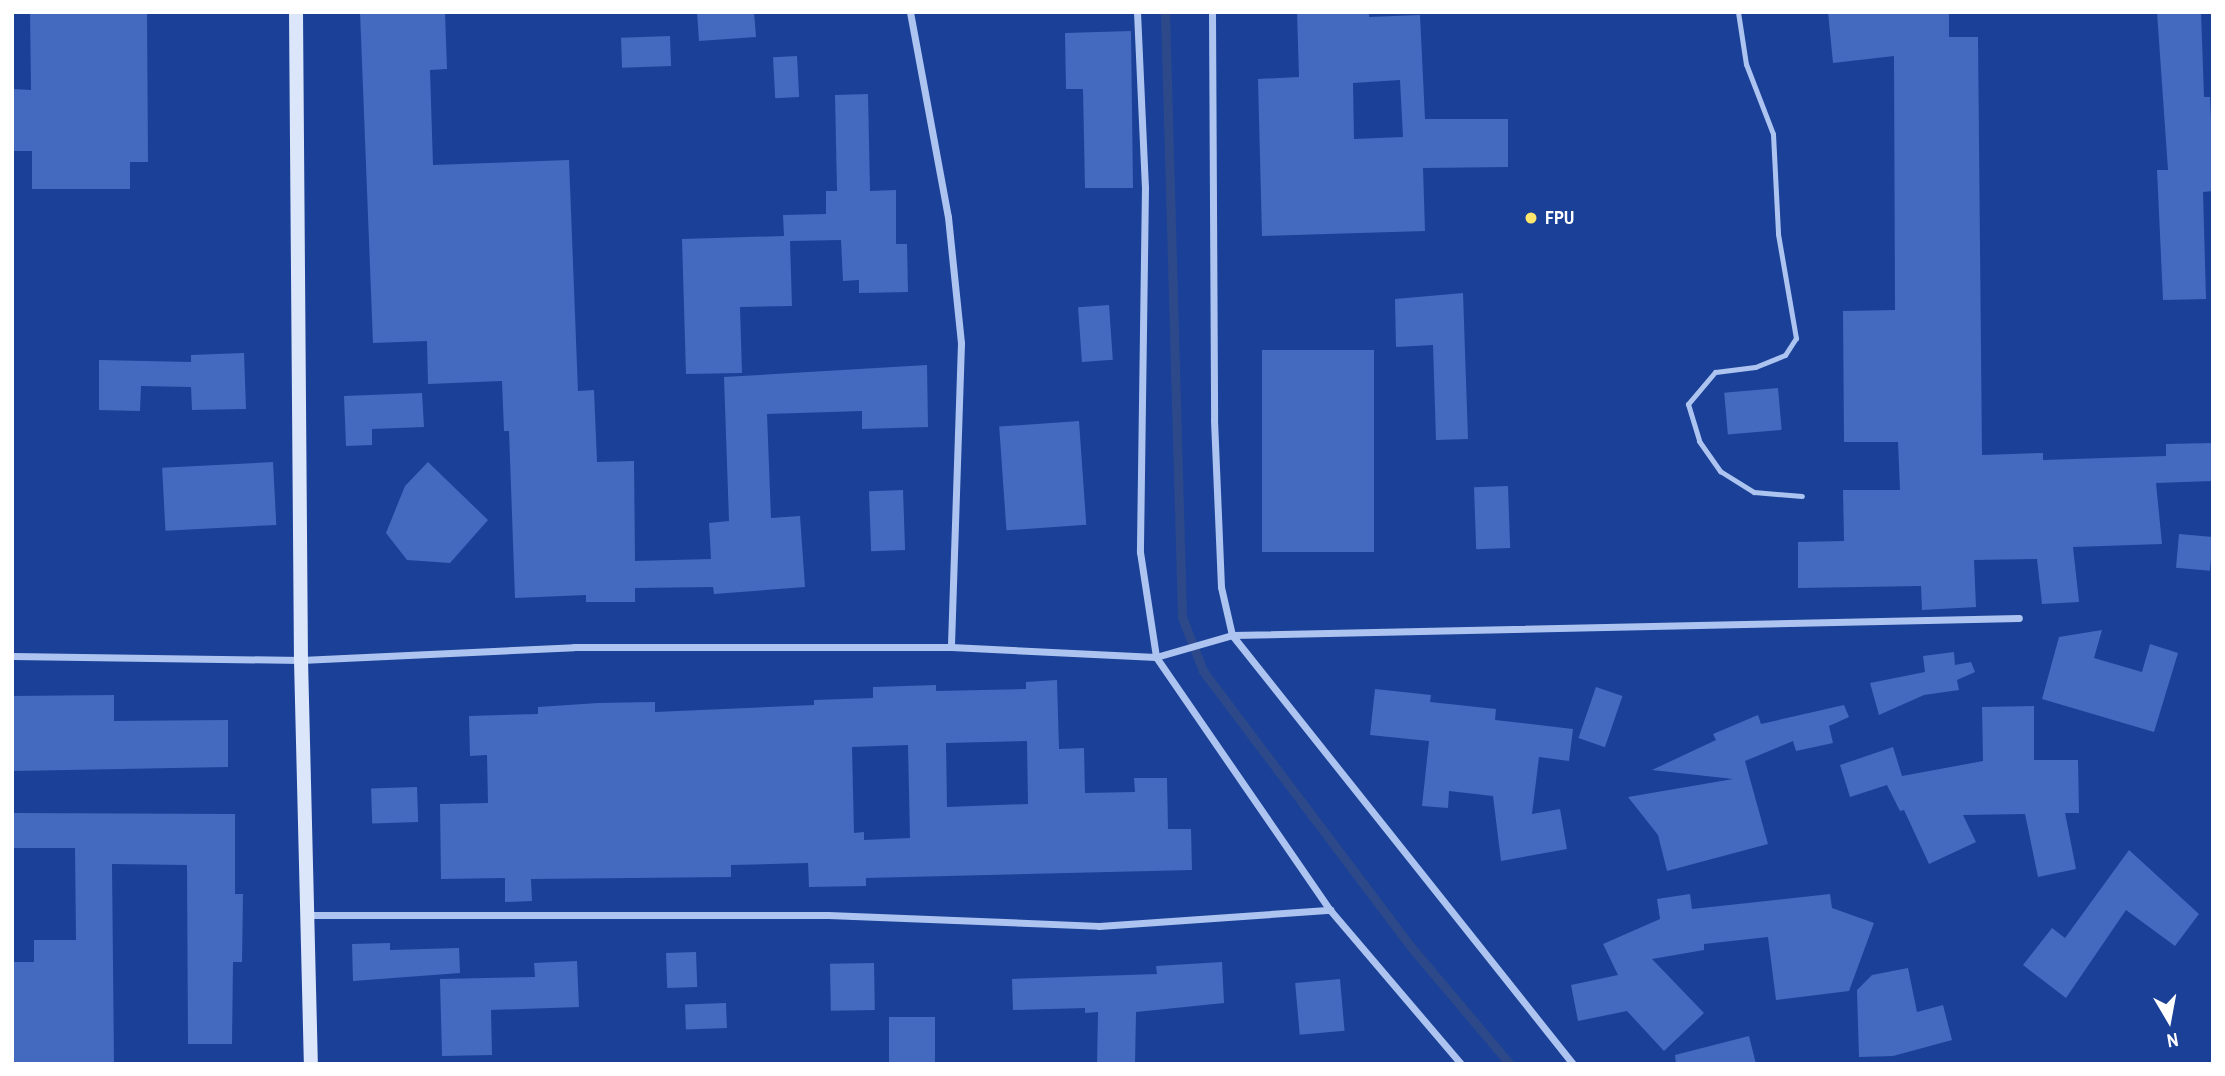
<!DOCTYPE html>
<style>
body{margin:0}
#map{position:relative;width:2225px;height:1076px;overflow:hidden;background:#1a4197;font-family:"Archivo Narrow",sans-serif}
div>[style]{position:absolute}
.stream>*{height:9px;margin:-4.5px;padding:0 4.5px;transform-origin:4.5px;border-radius:4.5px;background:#2d498a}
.building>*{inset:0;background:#436abe;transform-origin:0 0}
.lane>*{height:5px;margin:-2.5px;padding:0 2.5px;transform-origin:2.5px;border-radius:2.5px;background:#aec4f0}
.street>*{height:7px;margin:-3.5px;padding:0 3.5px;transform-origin:3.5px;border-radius:3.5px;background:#aec4f0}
.secondary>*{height:14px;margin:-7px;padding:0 7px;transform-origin:7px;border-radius:7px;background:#dce6fb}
.dots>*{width:19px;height:19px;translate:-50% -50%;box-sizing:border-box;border:4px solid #1a4197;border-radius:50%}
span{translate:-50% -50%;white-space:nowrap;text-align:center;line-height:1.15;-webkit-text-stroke:5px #1a4197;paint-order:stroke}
.poi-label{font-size:18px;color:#fff;font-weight:700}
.left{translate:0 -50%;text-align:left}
.frame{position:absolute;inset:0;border:14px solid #fff;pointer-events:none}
.north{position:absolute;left:2134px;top:985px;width:70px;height:70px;-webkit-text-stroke:5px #1a4197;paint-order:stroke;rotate:170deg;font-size:19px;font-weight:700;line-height:28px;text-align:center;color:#fff}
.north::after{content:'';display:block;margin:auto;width:24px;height:32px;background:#fff;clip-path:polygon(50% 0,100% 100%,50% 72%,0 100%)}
</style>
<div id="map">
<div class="stream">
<i style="left:1165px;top:12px;width:605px;rotate:88.39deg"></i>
<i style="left:1182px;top:617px;width:58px;rotate:68.7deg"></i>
<i style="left:1203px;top:671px;width:346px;rotate:53deg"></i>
<i style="left:1411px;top:947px;width:153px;rotate:49.8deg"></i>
</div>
<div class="building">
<i style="clip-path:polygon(30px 12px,147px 12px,148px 162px,130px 162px,130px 189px,32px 189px,32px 151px,12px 151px,12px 89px,31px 90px)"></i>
<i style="clip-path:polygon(360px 12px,445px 12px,447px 69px,430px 70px,433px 165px,569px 160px,578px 391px,594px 390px,597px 462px,634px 461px,635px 561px,711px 559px,709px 523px,729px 521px,724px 377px,927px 365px,928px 427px,862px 429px,862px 411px,767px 414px,771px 518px,800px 516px,805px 587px,714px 594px,713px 587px,635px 588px,635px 602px,586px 602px,586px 595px,515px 598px,509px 431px,504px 431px,502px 381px,428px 384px,427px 341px,373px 343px)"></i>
<i style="clip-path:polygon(697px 12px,754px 12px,756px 37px,699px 41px)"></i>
<i style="clip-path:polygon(evenodd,1297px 12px,1369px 12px,1369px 17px,1420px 15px,1425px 119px,1508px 119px,1508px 167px,1423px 168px,1425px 231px,1262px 236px,1258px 79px,1299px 77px,1297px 12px,1400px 80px,1403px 137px,1354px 139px,1353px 83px,1400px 80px)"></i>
<i style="clip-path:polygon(1828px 12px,1949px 12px,1949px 37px,1978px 37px,1982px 455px,2043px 453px,2043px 460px,2166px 456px,2166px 444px,2213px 443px,2213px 481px,2156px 483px,2162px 544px,2073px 547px,2079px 602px,2042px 604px,2037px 559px,1974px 560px,1976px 607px,1922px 610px,1921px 586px,1798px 588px,1798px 542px,1844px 541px,1843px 490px,1900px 490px,1898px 442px,1844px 442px,1843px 311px,1895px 310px,1894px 56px,1833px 63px)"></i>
<i style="clip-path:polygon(2157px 12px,2201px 12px,2204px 97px,2210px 97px,2213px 165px,2213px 191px,2203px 192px,2206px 299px,2163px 300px,2157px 170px,2168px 170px)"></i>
<i style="clip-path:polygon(1131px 31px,1133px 188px,1085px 188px,1083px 89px,1066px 89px,1065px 33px)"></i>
<i style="left:670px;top:36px;width:30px;height:49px;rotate:88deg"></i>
<i style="left:797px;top:56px;width:41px;height:24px;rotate:87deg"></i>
<i style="clip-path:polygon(868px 94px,870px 191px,896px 190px,896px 244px,907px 244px,908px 292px,859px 293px,859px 280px,843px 281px,841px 240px,790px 241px,792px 306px,740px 307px,742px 373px,686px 374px,682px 239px,784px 236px,783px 215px,826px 214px,826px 191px,837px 191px,835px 95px)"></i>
<i style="clip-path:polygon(1463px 293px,1468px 439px,1436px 440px,1433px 345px,1396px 347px,1395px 299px)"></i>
<i style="left:1109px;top:305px;width:55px;height:31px;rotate:86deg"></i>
<i style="left:1262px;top:350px;width:112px;height:202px"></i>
<i style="clip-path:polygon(244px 353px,246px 409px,192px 410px,191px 387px,141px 386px,140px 411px,99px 410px,99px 360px,191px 362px,191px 355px)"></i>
<i style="left:1778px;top:388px;width:42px;height:54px;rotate:85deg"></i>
<i style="clip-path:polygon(422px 393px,424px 427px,372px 429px,372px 445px,346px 446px,344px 396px)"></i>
<i style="left:1079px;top:421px;width:104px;height:80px;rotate:86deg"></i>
<i style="left:273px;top:462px;width:63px;height:111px;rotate:87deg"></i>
<i style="clip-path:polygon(428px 462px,488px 520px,450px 563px,407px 560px,386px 533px,405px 486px)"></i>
<i style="left:1508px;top:486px;width:62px;height:34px;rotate:88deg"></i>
<i style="left:903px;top:490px;width:60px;height:34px;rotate:88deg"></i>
<i style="left:2179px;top:534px;width:34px;height:34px;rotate:5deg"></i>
<i style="clip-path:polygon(2102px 630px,2094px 658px,2142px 672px,2150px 644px,2178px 653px,2154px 732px,2042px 699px,2059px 637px)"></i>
<i style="clip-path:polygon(1954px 652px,1955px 665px,1971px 662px,1975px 672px,1957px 680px,1959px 690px,1924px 695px,1879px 715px,1870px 683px,1925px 672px,1923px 656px)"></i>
<i style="clip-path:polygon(evenodd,1057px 680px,1059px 749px,1084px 748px,1085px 793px,1135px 792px,1134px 778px,1167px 778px,1168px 829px,1191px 829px,1192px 870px,866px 878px,866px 886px,809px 887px,808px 863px,731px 865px,731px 877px,531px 879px,532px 901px,505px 902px,505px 878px,441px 879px,440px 804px,488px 803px,487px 755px,470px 756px,469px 716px,538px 714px,538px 707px,598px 703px,655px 702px,655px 712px,814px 705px,814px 700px,873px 698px,873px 687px,936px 685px,936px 691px,1026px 689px,1026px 682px,1057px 680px,1027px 741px,1028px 804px,947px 807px,946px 743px,1027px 741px,1057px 680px,908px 745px,910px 838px,864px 840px,864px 832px,854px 833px,852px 747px,908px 745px)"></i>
<i style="left:1596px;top:687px;width:28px;height:54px;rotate:19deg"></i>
<i style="clip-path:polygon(1375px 689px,1431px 695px,1430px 702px,1496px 709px,1495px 720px,1573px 729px,1569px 761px,1539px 757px,1532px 814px,1560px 809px,1567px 849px,1501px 861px,1493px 796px,1449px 791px,1448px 808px,1422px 806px,1429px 741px,1370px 735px)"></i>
<i style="clip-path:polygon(114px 695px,114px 721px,228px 720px,228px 767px,12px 771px,12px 696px)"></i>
<i style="clip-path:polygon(1844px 705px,1849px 717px,1829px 726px,1833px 743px,1796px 751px,1793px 741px,1745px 761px,1768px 844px,1667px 871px,1658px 835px,1628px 797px,1733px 779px,1652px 770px,1716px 740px,1713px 734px,1758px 715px,1761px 724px)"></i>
<i style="clip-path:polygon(2034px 706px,2034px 760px,2078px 760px,2079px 813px,2065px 813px,2076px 869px,2038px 877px,2025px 814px,1963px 815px,1976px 842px,1929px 864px,1904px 810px,1900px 811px,1887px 785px,1850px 797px,1840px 765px,1893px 747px,1902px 776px,1983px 761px,1982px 707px)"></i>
<i style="left:417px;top:787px;width:35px;height:46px;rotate:88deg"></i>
<i style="clip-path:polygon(12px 813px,235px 814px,235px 894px,243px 894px,242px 962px,233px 962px,232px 1044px,188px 1044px,187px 865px,112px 864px,114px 1064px,12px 1064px,12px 962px,34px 962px,34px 940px,76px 940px,75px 848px,12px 848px)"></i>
<i style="clip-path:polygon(2129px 850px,2199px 914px,2175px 946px,2126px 910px,2066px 998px,2023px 965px,2052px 928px,2065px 938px)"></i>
<i style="clip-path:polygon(1690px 894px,1692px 909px,1830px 894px,1832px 908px,1874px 923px,1849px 991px,1776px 1000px,1768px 937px,1704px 944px,1704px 950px,1652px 959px,1704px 1013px,1664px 1051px,1627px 1011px,1578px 1021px,1571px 985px,1618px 975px,1603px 944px,1660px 919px,1657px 899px)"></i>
<i style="clip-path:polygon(390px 943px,390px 950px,459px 948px,460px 973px,353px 981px,352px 944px)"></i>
<i style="left:696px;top:952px;width:35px;height:30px;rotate:88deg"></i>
<i style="clip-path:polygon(577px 961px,579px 1007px,491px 1010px,492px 1055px,442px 1056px,440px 979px,535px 977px,534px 963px)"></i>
<i style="clip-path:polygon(1222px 962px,1224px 1003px,1136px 1012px,1135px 1064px,1097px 1064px,1098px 1012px,1085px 1013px,1085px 1008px,1013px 1010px,1012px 979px,1157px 974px,1156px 966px)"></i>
<i style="left:874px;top:963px;width:47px;height:44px;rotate:89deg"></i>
<i style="clip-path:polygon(1908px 968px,1917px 1012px,1943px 1005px,1952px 1040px,1893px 1056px,1859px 1057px,1857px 990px,1872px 975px)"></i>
<i style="left:1340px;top:979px;width:52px;height:45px;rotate:85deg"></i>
<i style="left:726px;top:1003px;width:25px;height:41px;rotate:88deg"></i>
<i style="left:935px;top:1017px;width:47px;height:46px;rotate:90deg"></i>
<i style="clip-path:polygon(1749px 1036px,1756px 1064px,1676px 1064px,1675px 1055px)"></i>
</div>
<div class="lane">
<i style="left:1738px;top:12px;width:53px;rotate:81.3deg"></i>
<i style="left:1746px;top:64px;width:75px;rotate:68.9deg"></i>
<i style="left:1773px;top:134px;width:100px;rotate:87.1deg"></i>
<i style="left:1778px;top:234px;width:106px;rotate:80.2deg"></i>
<i style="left:1796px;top:338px;width:20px;rotate:123deg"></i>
<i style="left:1785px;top:355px;width:32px;rotate:158deg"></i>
<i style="left:1755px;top:367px;width:40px;rotate:172.9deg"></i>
<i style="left:1715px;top:372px;width:42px;rotate:130.2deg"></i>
<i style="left:1688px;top:404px;width:39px;rotate:73deg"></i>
<i style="left:1699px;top:441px;width:37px;rotate:55deg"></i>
<i style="left:1720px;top:471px;width:40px;rotate:32deg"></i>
<i style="left:1754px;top:492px;width:48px;rotate:4.8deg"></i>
</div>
<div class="street">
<i style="left:910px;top:12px;width:208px;rotate:79.5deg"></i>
<i style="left:948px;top:217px;width:127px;rotate:84.1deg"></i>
<i style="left:961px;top:343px;width:304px;rotate:91.9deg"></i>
<i style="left:1137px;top:12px;width:175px;rotate:87.4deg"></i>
<i style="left:1145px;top:187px;width:365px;rotate:90.8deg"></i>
<i style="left:1140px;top:552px;width:106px;rotate:81.3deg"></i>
<i style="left:1156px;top:657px;width:307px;rotate:55.5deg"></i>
<i style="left:1330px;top:910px;width:202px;rotate:49.6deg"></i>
<i style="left:1212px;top:12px;width:408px;rotate:89.7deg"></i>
<i style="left:1214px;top:420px;width:167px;rotate:87.6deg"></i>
<i style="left:1221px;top:587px;width:49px;rotate:77.1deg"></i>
<i style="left:1232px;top:635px;width:548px;rotate:51.52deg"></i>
<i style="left:12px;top:656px;width:289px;rotate:0.8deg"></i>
<i style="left:301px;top:660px;width:273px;rotate:-2.7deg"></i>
<i style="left:574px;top:647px;width:377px"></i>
<i style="left:951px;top:647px;width:205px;rotate:2.8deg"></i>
<i style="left:1156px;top:657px;width:79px;rotate:-16.1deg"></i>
<i style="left:1232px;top:635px;width:787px;rotate:-1.24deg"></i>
<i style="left:308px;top:915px;width:520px"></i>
<i style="left:828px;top:915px;width:271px;rotate:2.3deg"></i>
<i style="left:1099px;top:926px;width:232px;rotate:-4deg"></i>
</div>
<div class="secondary">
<i style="left:296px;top:12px;width:648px;rotate:89.56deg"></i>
<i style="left:301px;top:660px;width:404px;rotate:88.6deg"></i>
</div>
<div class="dots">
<i style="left:1531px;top:218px;background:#ffe76e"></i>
</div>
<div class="poi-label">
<span class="left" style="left:1545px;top:218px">FPU</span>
</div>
<div class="frame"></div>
<div class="north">N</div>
</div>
